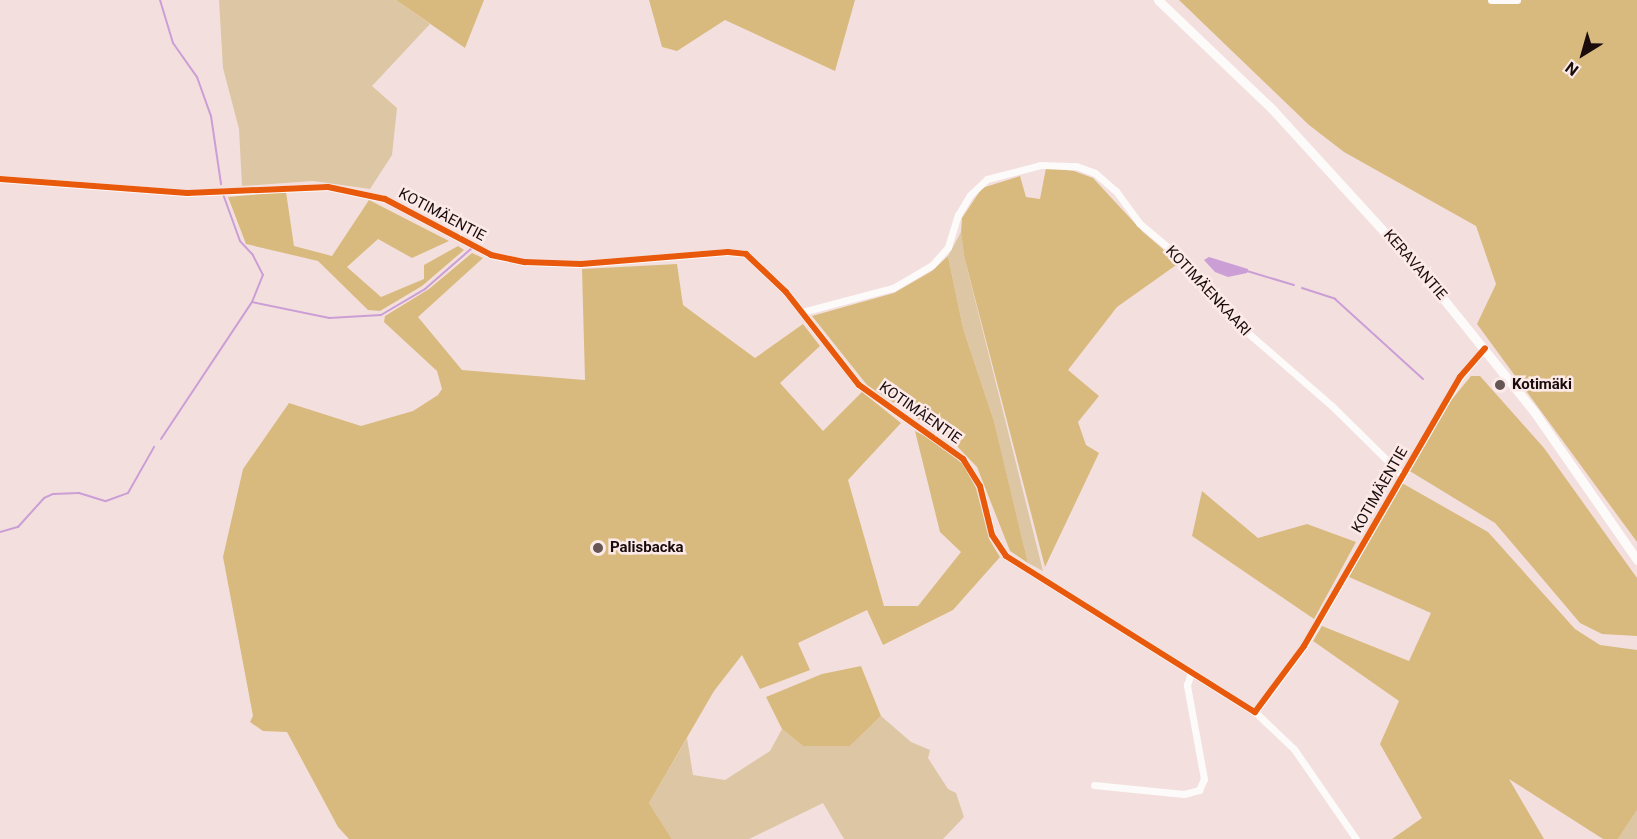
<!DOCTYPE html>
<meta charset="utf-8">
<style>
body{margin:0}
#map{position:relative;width:1637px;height:839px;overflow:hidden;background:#f3e0de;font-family:Roboto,sans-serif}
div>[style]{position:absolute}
.green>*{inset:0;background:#ddc6a4}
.forest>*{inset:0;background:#d9ba7e}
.water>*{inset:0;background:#cb9ed6}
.stream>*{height:2px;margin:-1px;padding:0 1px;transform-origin:1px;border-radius:1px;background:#cb9ed6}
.minor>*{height:7px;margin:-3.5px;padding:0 3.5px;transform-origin:3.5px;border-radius:3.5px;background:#fdfafa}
.secondary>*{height:9px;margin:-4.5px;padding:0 4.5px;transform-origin:4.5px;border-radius:4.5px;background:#fdfafa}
.cycleway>*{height:6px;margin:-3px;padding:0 3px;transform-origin:3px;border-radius:3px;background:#e8590c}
.dots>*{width:16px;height:16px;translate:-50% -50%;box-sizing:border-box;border:3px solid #fceae9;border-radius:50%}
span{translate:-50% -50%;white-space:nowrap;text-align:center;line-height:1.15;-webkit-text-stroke:5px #fceae9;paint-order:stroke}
.street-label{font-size:15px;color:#1a0c0c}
.poi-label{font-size:15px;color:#1a0c0c;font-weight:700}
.left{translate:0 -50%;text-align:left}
.north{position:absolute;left:1553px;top:24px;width:60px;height:60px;-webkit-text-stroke:4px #fceae9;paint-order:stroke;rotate:217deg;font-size:16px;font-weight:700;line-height:24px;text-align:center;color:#1a0c0c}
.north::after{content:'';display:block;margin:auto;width:21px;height:27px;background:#1a0c0c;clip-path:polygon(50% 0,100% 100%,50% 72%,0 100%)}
</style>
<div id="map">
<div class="green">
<i style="clip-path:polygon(219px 0,396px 0,430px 24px,372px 86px,397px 108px,392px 155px,370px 189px,313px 181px,242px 186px,239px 129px,223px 68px)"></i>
<i style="clip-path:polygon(961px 232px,964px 256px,1043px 571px,1028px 563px,994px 421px,963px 328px,948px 256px)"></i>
<i style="clip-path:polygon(881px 716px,911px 742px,930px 750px,928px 758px,948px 789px,956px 793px,964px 817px,943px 839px,844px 839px,823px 803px,749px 839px,672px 839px,649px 803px,687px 738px,693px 775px,725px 780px,770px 751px,782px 729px,803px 746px,850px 746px)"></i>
<i style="clip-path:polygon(1637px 810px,1637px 839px,1618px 839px)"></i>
</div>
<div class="forest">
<i style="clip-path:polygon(396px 0,484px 0,465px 48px)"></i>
<i style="clip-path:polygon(649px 0,855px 0,835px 71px,725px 20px,677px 51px,662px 47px)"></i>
<i style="clip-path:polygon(1179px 0,1637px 0,1637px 542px,1477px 324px,1496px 284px,1476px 226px,1344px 152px,1309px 125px)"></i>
<i style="clip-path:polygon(1046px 168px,1074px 171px,1093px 178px,1143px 232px,1179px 263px,1117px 307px,1068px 370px,1099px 396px,1078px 422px,1086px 445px,1099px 453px,1045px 567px,964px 256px,961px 232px,962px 218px,982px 188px,1020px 176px,1026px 197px,1040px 199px)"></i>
<i style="clip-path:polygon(286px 192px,294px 246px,332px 256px,369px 200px,449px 241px,412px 258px,378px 239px,347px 267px,381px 297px,424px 279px,424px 265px,458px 246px,464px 250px,422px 286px,380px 311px,368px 310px,318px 261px,246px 244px,228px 197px)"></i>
<i style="clip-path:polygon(472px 253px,483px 258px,418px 317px,462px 370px,585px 380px,582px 269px,677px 264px,683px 305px,755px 358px,803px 324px,820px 346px,780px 383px,823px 431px,862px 392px,901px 423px,848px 480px,884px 606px,918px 606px,961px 552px,940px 532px,915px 431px,933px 440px,963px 464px,976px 488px,989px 539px,1000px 557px,953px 610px,883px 645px,867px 610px,798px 643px,810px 670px,760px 689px,742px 655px,714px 691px,649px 803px,672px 839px,349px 839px,338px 827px,287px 732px,263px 731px,250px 722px,253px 716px,223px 557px,243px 469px,289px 403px,361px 426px,413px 411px,438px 395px,442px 389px,437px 371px,384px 322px,385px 316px,429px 289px)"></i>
<i style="clip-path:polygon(948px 256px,963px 328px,994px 421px,1028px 563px,1010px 551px,977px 467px,954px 443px,867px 385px,812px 316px,894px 293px,932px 271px)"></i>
<i style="clip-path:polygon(1471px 376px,1480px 376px,1544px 448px,1637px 578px,1637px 636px,1602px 634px,1580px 623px,1495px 523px,1408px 470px,1444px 409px)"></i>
<i style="clip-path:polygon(1402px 483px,1488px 532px,1575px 629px,1600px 645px,1637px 650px,1637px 810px,1618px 839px,1603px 839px,1509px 779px,1544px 839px,1392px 839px,1422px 818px,1380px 744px,1399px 701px,1313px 641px,1322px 626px,1409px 661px,1431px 613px,1349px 577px)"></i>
<i style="clip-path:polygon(1202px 491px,1258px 538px,1307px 524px,1356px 542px,1314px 619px,1192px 536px)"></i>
<i style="clip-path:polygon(861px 666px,881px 716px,850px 746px,803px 746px,782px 729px,766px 697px,822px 674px)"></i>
</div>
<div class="water">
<i style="clip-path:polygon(1209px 257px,1248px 269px,1247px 273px,1228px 277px,1215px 272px,1204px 260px)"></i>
</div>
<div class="stream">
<i style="left:160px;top:0;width:45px;rotate:73.2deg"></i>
<i style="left:173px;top:43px;width:42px;rotate:54.8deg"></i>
<i style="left:197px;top:77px;width:41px;rotate:70.3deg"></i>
<i style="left:211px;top:116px;width:69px;rotate:81.6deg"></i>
<i style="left:1247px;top:271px;width:49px;rotate:16.6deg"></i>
<i style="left:1302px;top:288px;width:35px;rotate:18deg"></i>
<i style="left:1335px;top:299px;width:119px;rotate:42.3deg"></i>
<i style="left:252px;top:302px;width:79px;rotate:11.7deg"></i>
<i style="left:329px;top:318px;width:52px;rotate:-3.3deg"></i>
<i style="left:381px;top:315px;width:51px;rotate:-30.6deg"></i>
<i style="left:425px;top:289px;width:62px;rotate:-41.1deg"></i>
<i style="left:161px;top:439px;width:164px;rotate:-56.4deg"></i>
<i style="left:252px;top:302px;width:29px;rotate:-68deg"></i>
<i style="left:263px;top:275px;width:22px;rotate:-117deg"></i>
<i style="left:253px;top:255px;width:19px;rotate:-133deg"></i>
<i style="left:240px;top:241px;width:50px;rotate:-109.9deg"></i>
<i style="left:0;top:532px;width:19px;rotate:-16deg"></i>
<i style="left:18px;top:527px;width:39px;rotate:-48deg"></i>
<i style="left:44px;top:498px;width:10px;rotate:-24deg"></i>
<i style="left:53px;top:494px;width:26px;rotate:-2deg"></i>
<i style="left:79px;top:493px;width:28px;rotate:17deg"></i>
<i style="left:106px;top:501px;width:23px;rotate:-20deg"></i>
<i style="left:128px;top:493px;width:53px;rotate:-60.5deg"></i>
</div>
<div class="minor">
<i style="left:1491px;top:0;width:26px"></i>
<i style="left:0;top:179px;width:188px;rotate:4.3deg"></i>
<i style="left:187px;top:193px;width:141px;rotate:-2.4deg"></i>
<i style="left:328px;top:187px;width:58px;rotate:11.9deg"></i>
<i style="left:385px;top:199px;width:120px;rotate:27.8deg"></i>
<i style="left:491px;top:255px;width:35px;rotate:12deg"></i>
<i style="left:525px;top:262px;width:56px;rotate:2deg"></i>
<i style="left:581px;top:264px;width:147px;rotate:-4.7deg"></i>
<i style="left:728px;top:252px;width:18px;rotate:6deg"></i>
<i style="left:746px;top:254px;width:55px;rotate:43.5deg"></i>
<i style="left:786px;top:292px;width:118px;rotate:51.9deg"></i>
<i style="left:859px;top:385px;width:128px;rotate:35.4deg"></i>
<i style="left:963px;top:459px;width:32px;rotate:58deg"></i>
<i style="left:980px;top:486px;width:50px;rotate:76.2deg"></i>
<i style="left:992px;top:535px;width:25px;rotate:56deg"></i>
<i style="left:1006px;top:556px;width:294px;rotate:32.1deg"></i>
<i style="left:1255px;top:712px;width:82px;rotate:-53.4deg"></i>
<i style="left:1304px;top:646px;width:311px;rotate:-59.9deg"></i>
<i style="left:1460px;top:377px;width:38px;rotate:-49deg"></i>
<i style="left:802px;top:312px;width:94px;rotate:-14.8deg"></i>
<i style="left:893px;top:288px;width:45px;rotate:-30.5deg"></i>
<i style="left:932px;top:265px;width:24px;rotate:-48deg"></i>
<i style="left:948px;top:247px;width:34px;rotate:-73deg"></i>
<i style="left:958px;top:215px;width:23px;rotate:-59deg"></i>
<i style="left:970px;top:195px;width:23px;rotate:-43deg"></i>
<i style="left:987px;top:179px;width:56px;rotate:-14.5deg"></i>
<i style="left:1041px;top:165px;width:35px;rotate:2deg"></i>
<i style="left:1076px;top:166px;width:20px;rotate:20deg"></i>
<i style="left:1095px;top:173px;width:28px;rotate:41deg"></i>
<i style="left:1116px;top:191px;width:39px;rotate:54deg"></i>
<i style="left:1139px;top:223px;width:56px;rotate:39.9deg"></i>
<i style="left:1182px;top:259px;width:80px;rotate:50.1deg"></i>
<i style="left:1233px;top:320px;width:131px;rotate:41deg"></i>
<i style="left:1332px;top:406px;width:98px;rotate:44.6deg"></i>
<i style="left:1255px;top:712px;width:54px;rotate:43.5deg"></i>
<i style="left:1294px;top:749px;width:109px;rotate:55.4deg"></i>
<i style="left:1094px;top:785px;width:90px;rotate:5.7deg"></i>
<i style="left:1184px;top:794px;width:16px;rotate:-15deg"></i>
<i style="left:1199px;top:790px;width:12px;rotate:-66deg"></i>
<i style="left:1204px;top:779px;width:96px;rotate:-100.3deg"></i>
<i style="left:1187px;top:685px;width:13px;rotate:-72deg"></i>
</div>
<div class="secondary">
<i style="left:1158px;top:0;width:159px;rotate:43.7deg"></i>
<i style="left:1273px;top:110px;width:231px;rotate:47.6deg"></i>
<i style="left:1429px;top:281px;width:169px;rotate:51.2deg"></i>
<i style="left:1535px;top:413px;width:179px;rotate:55.2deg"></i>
</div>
<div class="cycleway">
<i style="left:0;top:179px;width:188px;rotate:4.3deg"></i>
<i style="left:187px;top:193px;width:141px;rotate:-2.4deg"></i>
<i style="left:328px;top:187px;width:58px;rotate:11.9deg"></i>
<i style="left:385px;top:199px;width:120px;rotate:27.8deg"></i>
<i style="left:491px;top:255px;width:35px;rotate:12deg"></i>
<i style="left:525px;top:262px;width:56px;rotate:2deg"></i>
<i style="left:581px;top:264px;width:147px;rotate:-4.7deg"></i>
<i style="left:728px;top:252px;width:18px;rotate:6deg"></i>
<i style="left:746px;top:254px;width:55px;rotate:43.5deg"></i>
<i style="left:786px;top:292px;width:118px;rotate:51.9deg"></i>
<i style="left:859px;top:385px;width:128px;rotate:35.4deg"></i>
<i style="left:963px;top:459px;width:32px;rotate:58deg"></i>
<i style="left:980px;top:486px;width:50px;rotate:76.2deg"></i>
<i style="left:992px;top:535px;width:25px;rotate:56deg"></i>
<i style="left:1006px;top:556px;width:294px;rotate:32.1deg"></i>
<i style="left:1255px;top:712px;width:82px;rotate:-53.4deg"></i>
<i style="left:1304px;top:646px;width:311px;rotate:-59.9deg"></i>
<i style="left:1460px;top:377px;width:38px;rotate:-49deg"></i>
</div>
<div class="dots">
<i style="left:1500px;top:385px;background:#665656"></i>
<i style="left:598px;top:548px;background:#665656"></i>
</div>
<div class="street-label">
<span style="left:442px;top:215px;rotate:28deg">KOTIMÄENTIE</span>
<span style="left:1415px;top:265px;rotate:49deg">KERAVANTIE</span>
<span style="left:1208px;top:291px;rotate:47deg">KOTIMÄENKAARI</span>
<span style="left:920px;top:413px;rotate:35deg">KOTIMÄENTIE</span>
<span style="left:1380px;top:490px;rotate:-60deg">KOTIMÄENTIE</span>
</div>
<div class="poi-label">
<span class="left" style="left:1512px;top:385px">Kotimäki</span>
<span class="left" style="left:610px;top:548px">Palisbacka</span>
</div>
<div class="north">N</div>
</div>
